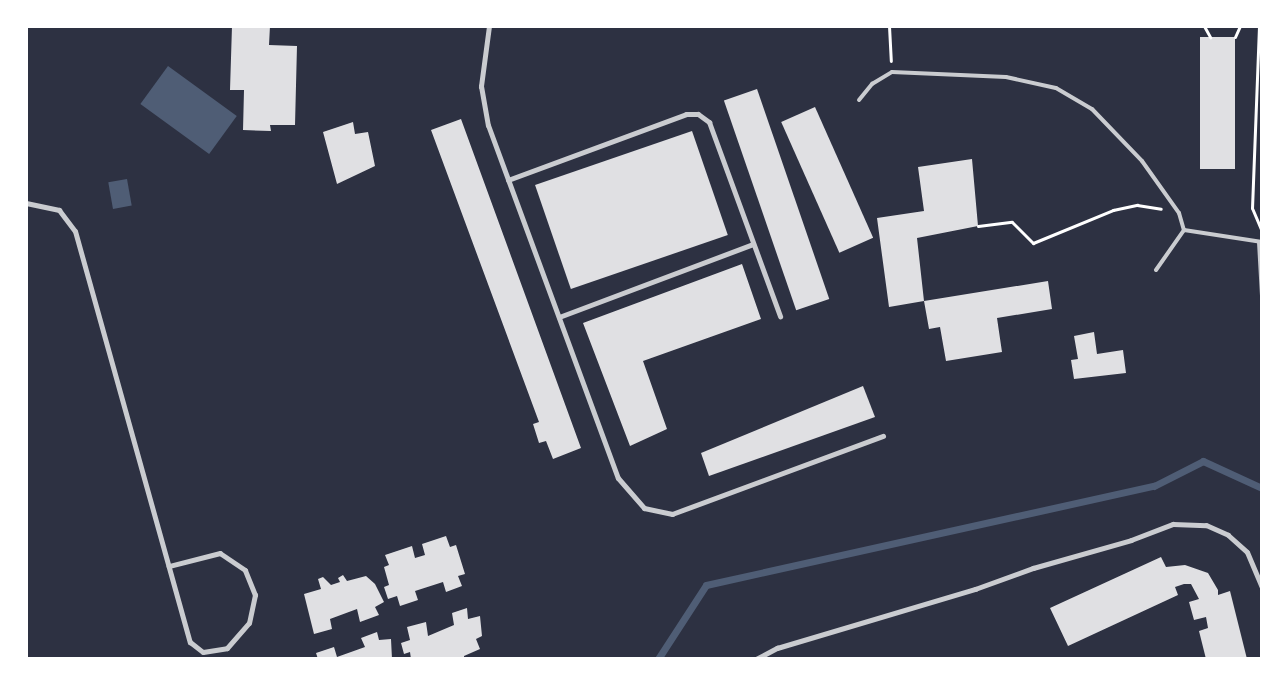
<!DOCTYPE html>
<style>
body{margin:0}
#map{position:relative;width:1288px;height:685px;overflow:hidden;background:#2d3142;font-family:"IBM Plex Sans",sans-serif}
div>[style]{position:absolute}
.water>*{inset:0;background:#4f5d75;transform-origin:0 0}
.stream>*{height:7px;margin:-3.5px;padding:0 3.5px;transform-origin:3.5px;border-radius:3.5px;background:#4f5d75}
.building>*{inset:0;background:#e0e0e3;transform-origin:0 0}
.path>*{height:3px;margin:-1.5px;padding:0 1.5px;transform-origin:1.5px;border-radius:1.5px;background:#fff}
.service>*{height:4px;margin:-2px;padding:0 2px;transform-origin:2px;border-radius:2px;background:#caccd0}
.minor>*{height:5px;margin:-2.5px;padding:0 2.5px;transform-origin:2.5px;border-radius:2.5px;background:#caccd0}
span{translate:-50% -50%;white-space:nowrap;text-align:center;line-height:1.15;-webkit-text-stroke:4px #fff;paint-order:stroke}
.frame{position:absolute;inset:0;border:28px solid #fff;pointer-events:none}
</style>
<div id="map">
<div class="water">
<i style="left:168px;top:66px;width:85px;height:47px;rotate:36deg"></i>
<i style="left:127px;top:179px;width:27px;height:19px;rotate:80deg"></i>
</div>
<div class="stream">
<i style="left:658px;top:659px;width:88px;rotate:-57deg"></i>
<i style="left:706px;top:585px;width:459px;rotate:-12.5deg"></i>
<i style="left:1154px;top:486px;width:55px;rotate:-27deg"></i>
<i style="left:1203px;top:461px;width:65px;rotate:24.6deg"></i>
</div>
<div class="building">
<i style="clip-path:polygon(232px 26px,270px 26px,269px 45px,297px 46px,295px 125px,270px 125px,271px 131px,243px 130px,244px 90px,230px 90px)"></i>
<i style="left:1200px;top:37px;width:35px;height:132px"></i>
<i style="left:757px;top:89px;width:222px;height:35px;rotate:71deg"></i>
<i style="left:815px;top:107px;width:143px;height:37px;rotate:66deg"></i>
<i style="clip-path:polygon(461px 119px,581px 448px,553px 459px,546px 441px,539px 443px,533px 424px,539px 422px,431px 130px)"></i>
<i style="clip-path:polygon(353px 122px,355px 134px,368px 132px,375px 166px,337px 184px,323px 132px)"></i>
<i style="left:692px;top:131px;width:110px;height:166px;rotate:71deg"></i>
<i style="clip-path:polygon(972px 159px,978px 226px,917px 238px,924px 301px,889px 307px,877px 218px,924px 211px,918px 167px)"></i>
<i style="clip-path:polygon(742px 264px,761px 319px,643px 361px,667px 429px,630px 446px,583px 323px)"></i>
<i style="clip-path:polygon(1048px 281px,1052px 309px,997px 318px,1002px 352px,946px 361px,940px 327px,929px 329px,924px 301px)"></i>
<i style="clip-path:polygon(1094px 332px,1097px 354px,1123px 350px,1126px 373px,1074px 379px,1071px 360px,1078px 359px,1074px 336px)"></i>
<i style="clip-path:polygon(863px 386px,875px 417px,709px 476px,701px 453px)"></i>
<i style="clip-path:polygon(446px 536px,450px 547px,456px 545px,465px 574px,458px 576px,462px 586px,446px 592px,443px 582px,415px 591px,418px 600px,400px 606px,397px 596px,388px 599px,384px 587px,389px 585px,384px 567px,389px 565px,385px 555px,412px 546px,415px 558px,425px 555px,422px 544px)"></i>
<i style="clip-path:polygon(1161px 557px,1166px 567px,1185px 565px,1208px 573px,1218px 590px,1218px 595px,1230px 591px,1247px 659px,1206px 659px,1199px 631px,1208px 628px,1206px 617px,1194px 620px,1189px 602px,1199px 599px,1191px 584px,1184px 584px,1175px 587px,1178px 595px,1068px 646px,1050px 608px)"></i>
<i style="clip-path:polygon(343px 575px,347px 581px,366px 576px,375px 584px,384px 602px,375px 607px,379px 615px,360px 622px,357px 609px,330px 619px,332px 629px,314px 634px,304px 594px,321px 589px,318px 579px,323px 577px,331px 585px,340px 582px,338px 578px)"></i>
<i style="clip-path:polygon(467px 608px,468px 619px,480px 616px,482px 636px,476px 639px,480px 649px,464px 656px,464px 659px,411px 659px,410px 652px,404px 654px,401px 643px,410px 640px,407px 627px,426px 622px,428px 636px,454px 625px,452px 613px)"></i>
<i style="clip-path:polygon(377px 632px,379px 640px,391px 639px,392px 659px,318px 659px,316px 653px,334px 647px,337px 657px,365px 647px,361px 638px)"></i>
</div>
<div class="path">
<i style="left:889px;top:26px;width:35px;rotate:87deg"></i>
<i style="left:1204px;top:26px;width:13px;rotate:61deg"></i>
<i style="left:1259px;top:26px;width:182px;rotate:92.2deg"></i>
<i style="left:1252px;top:208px;width:23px;rotate:67deg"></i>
<i style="left:1235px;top:37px;width:12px;rotate:-66deg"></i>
<i style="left:978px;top:226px;width:34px;rotate:-7deg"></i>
<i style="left:1012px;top:222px;width:30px;rotate:45deg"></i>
<i style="left:1033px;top:243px;width:87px;rotate:-22.4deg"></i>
<i style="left:1113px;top:210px;width:25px;rotate:-12deg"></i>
<i style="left:1137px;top:205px;width:24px;rotate:9deg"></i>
</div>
<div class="service">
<i style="left:859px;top:100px;width:21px;rotate:-51deg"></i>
<i style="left:872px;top:84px;width:23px;rotate:-31deg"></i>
<i style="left:892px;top:72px;width:114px;rotate:2.5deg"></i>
<i style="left:1006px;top:77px;width:51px;rotate:12.4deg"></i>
<i style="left:1056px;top:88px;width:42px;rotate:30.3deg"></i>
<i style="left:1092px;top:109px;width:72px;rotate:46.1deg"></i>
<i style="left:1142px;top:161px;width:64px;rotate:54.6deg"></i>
<i style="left:1179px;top:213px;width:18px;rotate:74deg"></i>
<i style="left:1184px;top:230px;width:79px;rotate:8.7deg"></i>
<i style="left:1259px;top:242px;width:54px;rotate:86.8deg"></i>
<i style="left:1156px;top:270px;width:49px;rotate:-55deg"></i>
</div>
<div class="minor">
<i style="left:489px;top:26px;width:61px;rotate:97.6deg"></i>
<i style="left:481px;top:86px;width:40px;rotate:80deg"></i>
<i style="left:488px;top:125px;width:376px;rotate:69.8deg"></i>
<i style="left:618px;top:478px;width:40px;rotate:49deg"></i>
<i style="left:644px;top:508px;width:29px;rotate:12deg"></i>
<i style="left:672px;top:514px;width:225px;rotate:-20.3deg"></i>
<i style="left:508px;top:180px;width:190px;rotate:-20.3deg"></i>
<i style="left:686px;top:114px;width:12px"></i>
<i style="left:698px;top:114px;width:14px;rotate:36deg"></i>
<i style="left:709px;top:122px;width:207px;rotate:69.9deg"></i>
<i style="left:26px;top:203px;width:34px;rotate:12deg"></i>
<i style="left:59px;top:210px;width:26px;rotate:53deg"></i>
<i style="left:75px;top:231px;width:427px;rotate:74.4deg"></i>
<i style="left:190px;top:642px;width:16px;rotate:38deg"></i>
<i style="left:203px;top:652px;width:24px;rotate:-9deg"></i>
<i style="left:227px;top:648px;width:33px;rotate:-49deg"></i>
<i style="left:249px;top:623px;width:29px;rotate:-78deg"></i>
<i style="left:255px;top:595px;width:27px;rotate:-112deg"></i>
<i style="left:245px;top:570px;width:30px;rotate:-146deg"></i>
<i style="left:220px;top:553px;width:53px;rotate:165.7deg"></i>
<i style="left:559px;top:317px;width:207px;rotate:-20.6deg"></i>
<i style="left:756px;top:659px;width:24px;rotate:-28deg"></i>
<i style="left:777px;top:648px;width:207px;rotate:-16.6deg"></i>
<i style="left:975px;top:589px;width:62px;rotate:-19.9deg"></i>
<i style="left:1033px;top:568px;width:102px;rotate:-15.9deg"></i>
<i style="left:1131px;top:540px;width:45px;rotate:-20.9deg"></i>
<i style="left:1173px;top:524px;width:33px;rotate:2deg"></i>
<i style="left:1206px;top:525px;width:24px;rotate:24deg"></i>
<i style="left:1228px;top:535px;width:25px;rotate:42deg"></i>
<i style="left:1247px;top:552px;width:39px;rotate:67deg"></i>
</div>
<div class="frame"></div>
</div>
